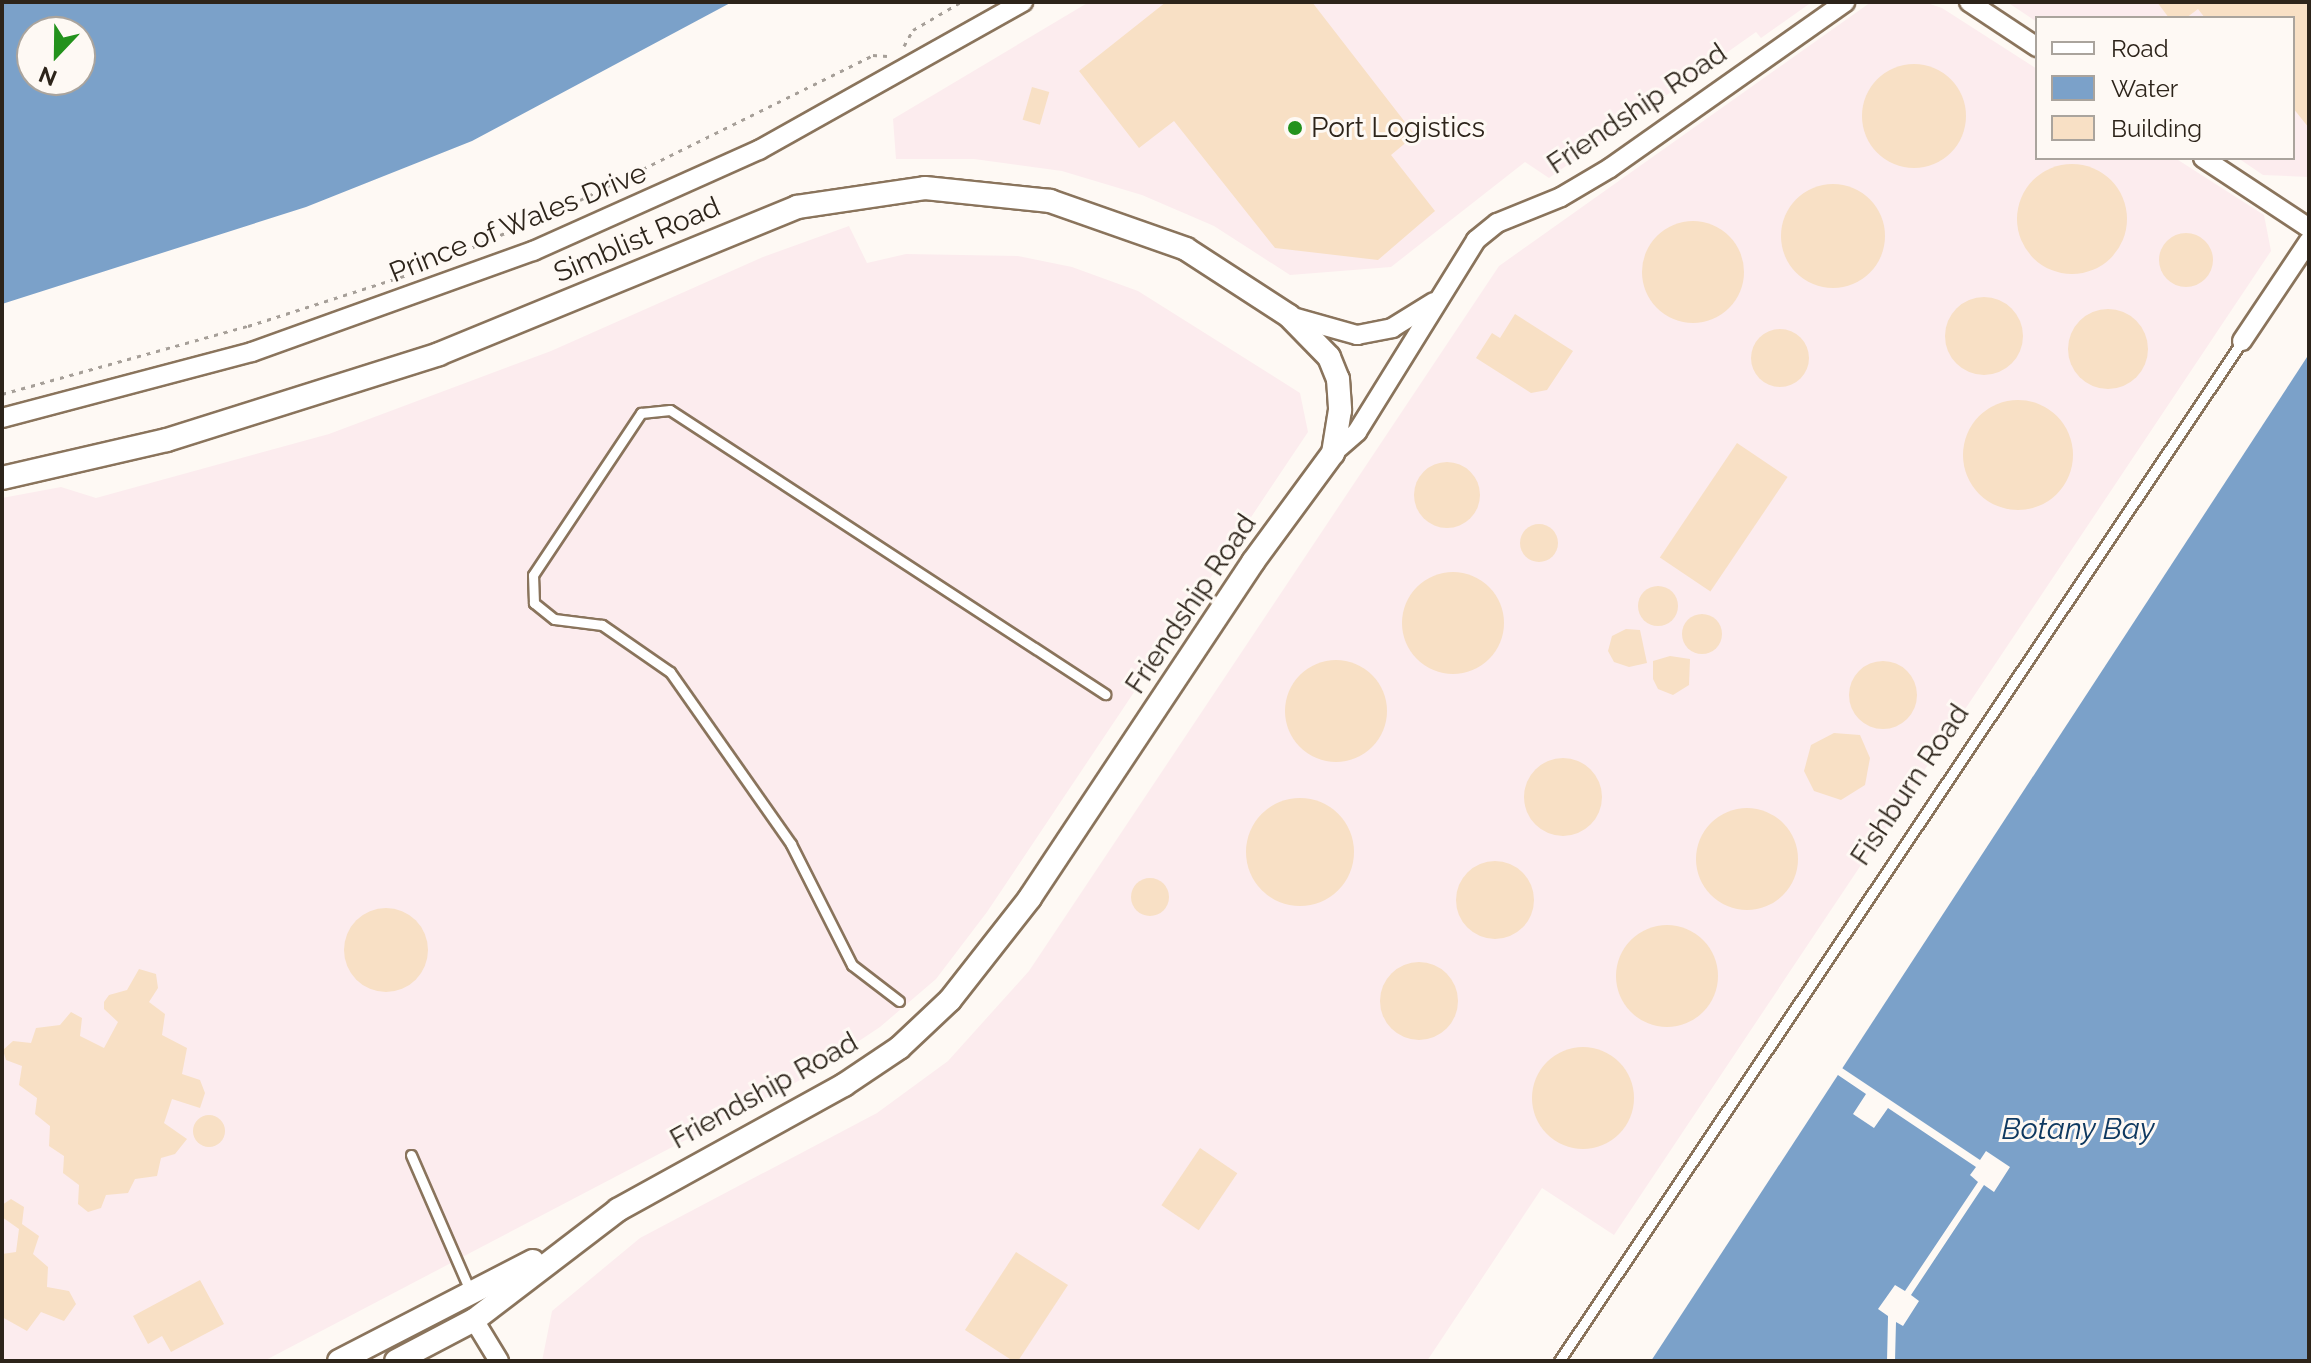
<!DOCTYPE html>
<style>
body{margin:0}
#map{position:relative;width:2311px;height:1363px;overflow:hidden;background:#fef9f4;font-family:Raleway,sans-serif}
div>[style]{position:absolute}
.industrial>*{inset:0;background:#fcecee}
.water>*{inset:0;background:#7ba1c9}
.pier>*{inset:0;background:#fef9f4}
.building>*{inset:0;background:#f8e0c5;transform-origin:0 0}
.round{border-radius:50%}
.path>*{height:3px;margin-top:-1.5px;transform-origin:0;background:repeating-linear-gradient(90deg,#a69f98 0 4px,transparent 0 10px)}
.roads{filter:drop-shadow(2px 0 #8a745c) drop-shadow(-2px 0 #8a745c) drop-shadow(0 2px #8a745c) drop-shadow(0 -2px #8a745c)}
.service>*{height:9px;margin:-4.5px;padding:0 4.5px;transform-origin:4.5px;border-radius:4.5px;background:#fff}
.minor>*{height:18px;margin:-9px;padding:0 9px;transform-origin:9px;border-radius:9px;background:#fff}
.tertiary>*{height:22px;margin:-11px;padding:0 11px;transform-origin:11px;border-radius:11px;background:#fff}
.dots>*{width:22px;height:22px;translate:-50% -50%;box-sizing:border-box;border:4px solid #fef9f4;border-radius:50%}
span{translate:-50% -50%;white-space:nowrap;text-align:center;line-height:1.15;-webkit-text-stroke:6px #fef9f4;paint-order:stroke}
.street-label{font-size:28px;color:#2d241a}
.poi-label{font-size:28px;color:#2d241a}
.left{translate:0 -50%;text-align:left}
.water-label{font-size:30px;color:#0f3960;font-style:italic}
.frame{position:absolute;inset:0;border:4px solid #2d241a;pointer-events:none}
.legend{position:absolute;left:2035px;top:16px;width:260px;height:144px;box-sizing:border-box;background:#fef9f4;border:2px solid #aaa49d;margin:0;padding:10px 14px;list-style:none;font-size:24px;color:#2d241a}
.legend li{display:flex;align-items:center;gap:16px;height:40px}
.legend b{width:40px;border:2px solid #aaa49d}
.north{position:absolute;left:16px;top:16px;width:80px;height:80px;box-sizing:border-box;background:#fef9f4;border:2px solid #aaa49d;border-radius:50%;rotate:202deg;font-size:22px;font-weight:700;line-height:32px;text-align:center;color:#2d241a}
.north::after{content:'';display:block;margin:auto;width:28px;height:36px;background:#23921c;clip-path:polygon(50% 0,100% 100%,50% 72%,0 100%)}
</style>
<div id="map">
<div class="industrial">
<i style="clip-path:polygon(1089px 2px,1812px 2px,1761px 38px,1756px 32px,1549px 178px,1525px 162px,1391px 267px,1290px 275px,1214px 226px,1142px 195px,1062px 171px,974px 159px,896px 159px,893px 119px)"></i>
<i style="clip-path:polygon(1871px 2px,1924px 2px,1942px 8px,2037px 69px,2037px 158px,2175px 158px,2264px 215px,2271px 251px,1614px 1235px,1542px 1188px,1427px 1361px,542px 1361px,552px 1311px,640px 1238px,877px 1113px,948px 1061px,1029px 971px,1499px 266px)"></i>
<i style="clip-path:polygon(2007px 2px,2309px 2px,2309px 177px,2263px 175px,2238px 158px,2293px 158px,2293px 18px,2037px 18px,2037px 22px)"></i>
<i style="clip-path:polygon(849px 226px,867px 263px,906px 254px,1018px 256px,1072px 267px,1138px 291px,1300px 393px,1308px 432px,987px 912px,936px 979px,880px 1027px,802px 1079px,264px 1361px,2px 1361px,2px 498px,61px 487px,96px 498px,329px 434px,551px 351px,763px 257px)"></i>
</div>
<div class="water">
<i style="clip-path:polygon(evenodd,2px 2px,732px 2px,472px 141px,306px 207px,2px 304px,2px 2px,32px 32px,80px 32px,80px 80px,32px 80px,32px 32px)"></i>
<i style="clip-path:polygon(2309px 354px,2309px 1361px,1651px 1361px)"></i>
</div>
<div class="pier">
<i style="clip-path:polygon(1839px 1066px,1980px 1160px,1986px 1151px,2010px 1167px,1994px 1192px,1984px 1185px,1911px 1295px,1919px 1301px,1903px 1326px,1896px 1322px,1895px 1361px,1887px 1361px,1888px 1316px,1878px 1309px,1895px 1285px,1905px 1291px,1978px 1182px,1970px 1175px,1976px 1167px,1888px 1108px,1874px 1128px,1853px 1114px,1866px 1094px,1835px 1073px)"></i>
</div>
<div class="building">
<i style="clip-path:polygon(1166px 2px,1312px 2px,1415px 135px,1391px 155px,1435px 211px,1378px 260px,1275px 248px,1174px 121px,1139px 148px,1079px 71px)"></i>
<i style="clip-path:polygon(2157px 2px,2309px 2px,2309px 128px,2293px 108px,2293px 18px,2205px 18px,2198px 9px,2186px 18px,2169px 18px)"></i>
<i class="round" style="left:1862px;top:64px;width:104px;height:104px"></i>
<i style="left:1032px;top:87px;width:18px;height:34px;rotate:16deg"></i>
<i class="round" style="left:2017px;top:164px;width:110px;height:110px"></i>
<i class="round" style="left:1781px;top:184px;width:104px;height:104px"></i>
<i class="round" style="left:1642px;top:221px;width:102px;height:102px"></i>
<i class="round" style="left:2159px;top:233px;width:54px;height:54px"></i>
<i class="round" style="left:1945px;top:297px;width:78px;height:78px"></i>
<i class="round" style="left:2068px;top:309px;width:80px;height:80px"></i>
<i style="clip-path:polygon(1515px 314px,1573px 351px,1547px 390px,1531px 393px,1476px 358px,1492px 333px,1500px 338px)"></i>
<i class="round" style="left:1751px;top:329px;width:58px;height:58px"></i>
<i class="round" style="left:1963px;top:400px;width:110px;height:110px"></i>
<i style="left:1737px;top:443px;width:61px;height:138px;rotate:34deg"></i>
<i class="round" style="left:1414px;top:462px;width:66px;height:66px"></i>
<i class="round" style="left:1520px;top:524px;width:38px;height:38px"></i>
<i class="round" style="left:1402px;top:572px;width:102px;height:102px"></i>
<i class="round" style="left:1638px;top:586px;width:40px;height:40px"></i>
<i class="round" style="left:1682px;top:614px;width:40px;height:40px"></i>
<i style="clip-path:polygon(1640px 630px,1647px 663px,1629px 667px,1614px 662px,1608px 651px,1612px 636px,1626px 629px)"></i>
<i style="clip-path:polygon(1670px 656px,1690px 659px,1689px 685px,1673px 695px,1658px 689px,1653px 679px,1653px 661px)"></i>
<i class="round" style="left:1285px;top:660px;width:102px;height:102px"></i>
<i class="round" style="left:1849px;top:661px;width:68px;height:68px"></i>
<i style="clip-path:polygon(1834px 733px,1860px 735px,1870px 758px,1865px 785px,1841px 800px,1814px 791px,1804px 771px,1811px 745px)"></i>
<i class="round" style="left:1524px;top:758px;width:78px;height:78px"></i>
<i class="round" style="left:1246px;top:798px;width:108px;height:108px"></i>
<i class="round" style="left:1696px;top:808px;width:102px;height:102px"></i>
<i class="round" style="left:1456px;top:861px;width:78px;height:78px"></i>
<i class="round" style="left:1131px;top:878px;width:38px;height:38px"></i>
<i class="round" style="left:344px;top:908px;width:84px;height:84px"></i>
<i class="round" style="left:1616px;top:925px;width:102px;height:102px"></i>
<i class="round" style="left:1380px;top:962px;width:78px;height:78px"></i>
<i style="clip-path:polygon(139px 969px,156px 974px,158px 988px,149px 1002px,165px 1014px,162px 1035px,187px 1048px,182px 1074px,200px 1080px,205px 1093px,200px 1108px,172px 1099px,164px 1123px,187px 1139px,175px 1154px,161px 1158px,157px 1176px,135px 1179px,128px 1193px,106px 1195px,101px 1208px,88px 1212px,78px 1204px,79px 1185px,63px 1173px,64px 1156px,49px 1146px,50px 1126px,35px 1114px,37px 1098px,19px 1085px,22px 1066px,6px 1060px,3px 1050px,13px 1041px,31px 1043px,36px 1028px,60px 1025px,71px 1012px,82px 1018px,80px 1036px,104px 1048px,118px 1022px,104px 1009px,104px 1002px,109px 995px,127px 990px)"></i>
<i class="round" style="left:1532px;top:1047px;width:102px;height:102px"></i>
<i class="round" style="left:193px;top:1115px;width:32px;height:32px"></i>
<i style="left:1200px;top:1148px;width:45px;height:69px;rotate:34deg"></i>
<i style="clip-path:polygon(11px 1199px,24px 1207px,22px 1224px,39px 1236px,33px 1254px,48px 1267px,47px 1287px,69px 1291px,76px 1304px,64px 1321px,41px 1312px,27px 1331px,2px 1317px,2px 1254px,16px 1252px,19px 1229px,2px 1217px,2px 1205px)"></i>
<i style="clip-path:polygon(1016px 1252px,1068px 1285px,1018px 1361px,1013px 1361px,965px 1330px)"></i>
<i style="clip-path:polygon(200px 1280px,224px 1324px,171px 1352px,162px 1336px,148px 1344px,133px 1316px)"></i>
</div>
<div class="path">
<i style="left:904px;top:46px;width:18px;rotate:-61deg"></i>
<i style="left:913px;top:30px;width:56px;rotate:-30.3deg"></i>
<i style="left:427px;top:267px;width:167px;rotate:-23.6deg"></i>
<i style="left:580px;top:200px;width:327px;rotate:-26.3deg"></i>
<i style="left:873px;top:55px;width:14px;rotate:4deg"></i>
<i style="left:2px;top:394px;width:255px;rotate:-15.5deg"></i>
<i style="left:248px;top:326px;width:173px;rotate:-17.8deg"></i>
</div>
<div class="roads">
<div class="service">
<i style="left:899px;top:1001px;width:59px;rotate:-142.5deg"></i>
<i style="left:852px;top:965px;width:136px;rotate:-116.8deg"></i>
<i style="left:791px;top:844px;width:210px;rotate:-125.1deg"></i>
<i style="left:670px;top:672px;width:83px;rotate:-145.3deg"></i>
<i style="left:602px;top:625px;width:48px;rotate:-172.9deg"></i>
<i style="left:554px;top:619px;width:26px;rotate:-141deg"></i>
<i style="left:534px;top:603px;width:28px;rotate:-92deg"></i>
<i style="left:533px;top:575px;width:195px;rotate:-56.3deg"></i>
<i style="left:641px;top:413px;width:29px;rotate:-6deg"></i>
<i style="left:670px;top:410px;width:520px;rotate:33.14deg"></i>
<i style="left:411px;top:1155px;width:150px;rotate:66.5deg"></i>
<i style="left:1559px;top:1361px;width:1228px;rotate:-56.19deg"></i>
</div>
<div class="minor">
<i style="left:1969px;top:2px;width:82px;rotate:33.5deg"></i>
<i style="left:2203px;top:158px;width:127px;rotate:33.4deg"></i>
<i style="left:1289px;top:316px;width:71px;rotate:15.6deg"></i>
<i style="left:1357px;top:335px;width:36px;rotate:-11deg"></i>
<i style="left:1392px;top:328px;width:49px;rotate:-31.8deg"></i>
<i style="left:2242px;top:341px;width:120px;rotate:-56.2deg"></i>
<i style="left:2px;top:418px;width:259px;rotate:-14.8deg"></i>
<i style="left:252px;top:352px;width:299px;rotate:-19.8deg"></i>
<i style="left:533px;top:251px;width:248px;rotate:-24.1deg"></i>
<i style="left:759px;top:150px;width:303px;rotate:-29.3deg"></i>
<i style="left:1333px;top:453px;width:32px;rotate:-41deg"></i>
<i style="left:1357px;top:432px;width:226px;rotate:-58.2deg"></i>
<i style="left:1476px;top:240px;width:27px;rotate:-39deg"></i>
<i style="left:1497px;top:223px;width:69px;rotate:-22.1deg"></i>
<i style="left:1561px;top:197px;width:57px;rotate:-30.6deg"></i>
<i style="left:1610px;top:168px;width:288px;rotate:-35.2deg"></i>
<i style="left:474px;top:1320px;width:48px;rotate:58.6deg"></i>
</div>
<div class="tertiary">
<i style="left:2px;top:478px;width:169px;rotate:-13deg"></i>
<i style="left:167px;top:440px;width:285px;rotate:-17.5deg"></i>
<i style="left:439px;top:354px;width:387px;rotate:-22.3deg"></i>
<i style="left:797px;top:207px;width:129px;rotate:-8.4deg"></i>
<i style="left:925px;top:188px;width:126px;rotate:5.9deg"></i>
<i style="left:1050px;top:201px;width:144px;rotate:19.4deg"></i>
<i style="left:1186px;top:249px;width:123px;rotate:33deg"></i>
<i style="left:1289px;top:316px;width:57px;rotate:45.7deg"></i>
<i style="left:1329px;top:357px;width:24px;rotate:68deg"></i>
<i style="left:1338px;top:379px;width:31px;rotate:86deg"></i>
<i style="left:1340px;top:410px;width:44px;rotate:99.2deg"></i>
<i style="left:1333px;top:453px;width:135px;rotate:126.3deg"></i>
<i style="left:1253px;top:562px;width:403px;rotate:123.6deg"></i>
<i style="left:1030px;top:898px;width:130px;rotate:128.1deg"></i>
<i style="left:950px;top:1000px;width:70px;rotate:136.7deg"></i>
<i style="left:899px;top:1048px;width:66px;rotate:146.1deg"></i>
<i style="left:844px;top:1085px;width:258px;rotate:151.1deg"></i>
<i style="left:618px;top:1210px;width:181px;rotate:142.6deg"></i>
<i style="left:474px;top:1320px;width:88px;rotate:152.3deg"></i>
<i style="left:339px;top:1361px;width:218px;rotate:-27.3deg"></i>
</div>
</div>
<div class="dots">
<i style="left:1295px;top:128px;background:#23921c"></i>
</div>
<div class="street-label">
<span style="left:1637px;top:109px;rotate:-34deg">Friendship Road</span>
<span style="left:518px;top:223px;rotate:-22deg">Prince of Wales Drive</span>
<span style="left:637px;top:240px;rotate:-23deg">Simblist Road</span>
<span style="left:1191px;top:604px;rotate:-56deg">Friendship Road</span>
<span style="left:1910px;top:785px;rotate:-56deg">Fishburn Road</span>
<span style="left:764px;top:1091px;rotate:-29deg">Friendship Road</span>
</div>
<div class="poi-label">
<span class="left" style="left:1311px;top:128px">Port Logistics</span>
</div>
<div class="water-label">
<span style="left:2078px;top:1129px">Botany Bay</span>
</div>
<div class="frame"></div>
<ul class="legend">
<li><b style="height:10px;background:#fff"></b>Road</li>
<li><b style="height:22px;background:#7ba1c9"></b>Water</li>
<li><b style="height:22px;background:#f8e0c5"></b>Building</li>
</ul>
<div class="north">N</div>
</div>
